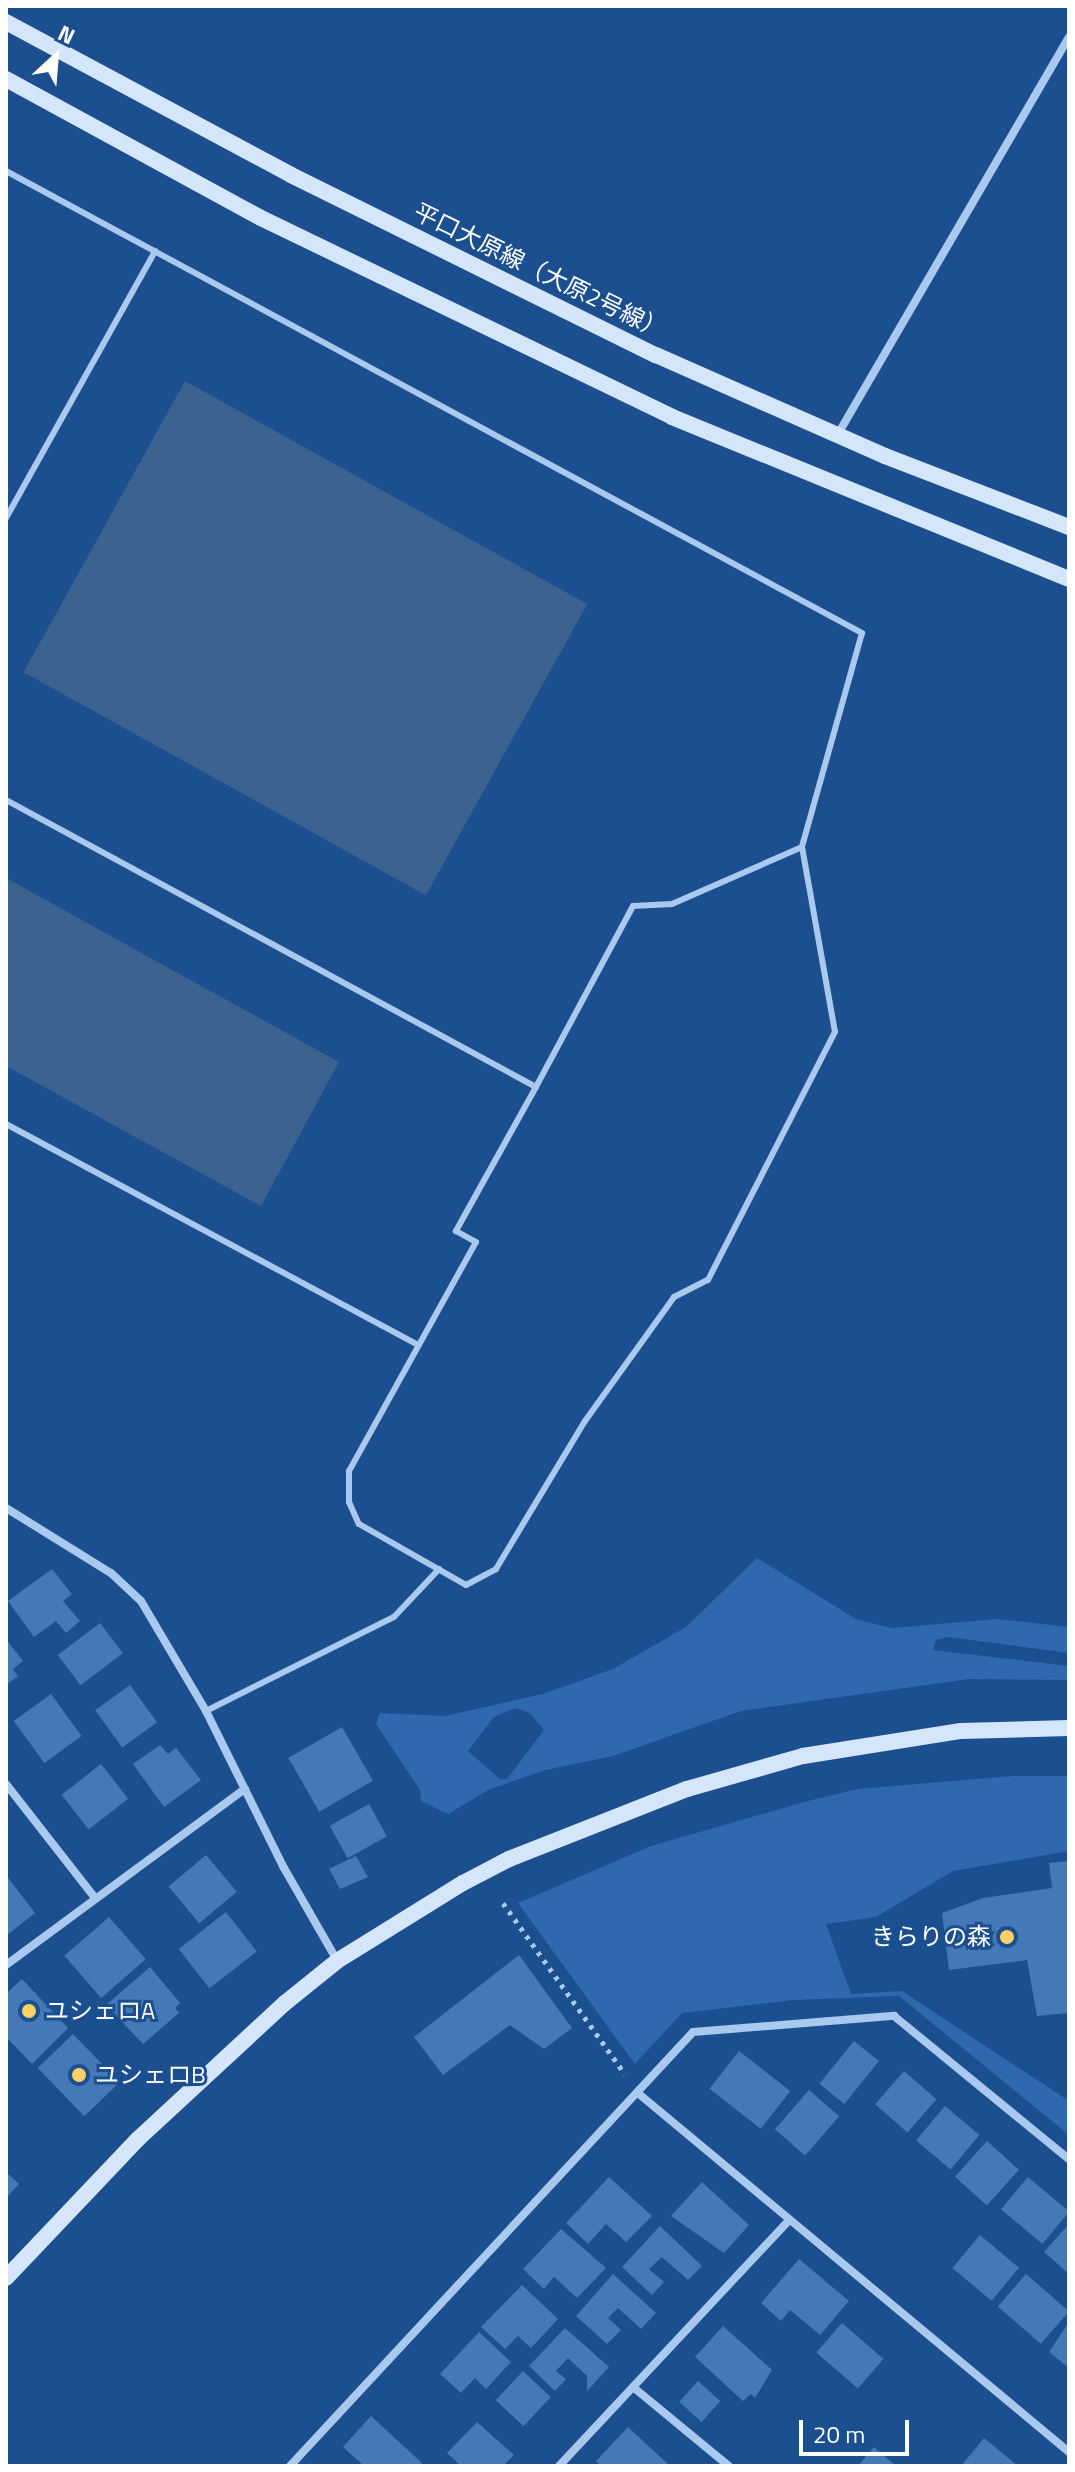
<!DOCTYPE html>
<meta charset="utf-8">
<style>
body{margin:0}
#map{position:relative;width:1075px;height:2472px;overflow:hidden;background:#1b4f8f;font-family:"Titillium Web","Noto Sans JP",sans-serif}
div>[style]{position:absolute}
.green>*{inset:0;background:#2e69ad}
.water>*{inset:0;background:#3c6290;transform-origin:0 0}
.building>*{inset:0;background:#4478b7;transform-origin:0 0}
.path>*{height:5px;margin-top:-2.5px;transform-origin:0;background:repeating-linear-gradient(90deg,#a9c9ee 0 4px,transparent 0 10px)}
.lane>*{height:6px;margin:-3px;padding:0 3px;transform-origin:3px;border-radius:3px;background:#a9c9ee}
.street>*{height:8px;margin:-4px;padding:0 4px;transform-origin:4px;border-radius:4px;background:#a9c9ee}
.secondary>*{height:16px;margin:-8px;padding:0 8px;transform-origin:8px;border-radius:8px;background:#d6e6fa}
.dots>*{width:22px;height:22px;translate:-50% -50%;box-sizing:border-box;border:4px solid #1b4f8f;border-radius:50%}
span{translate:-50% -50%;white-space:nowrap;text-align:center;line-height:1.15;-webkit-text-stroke:6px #1b4f8f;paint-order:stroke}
.street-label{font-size:24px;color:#fff}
.poi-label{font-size:24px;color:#fff}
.right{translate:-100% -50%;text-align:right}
.left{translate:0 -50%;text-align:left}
.frame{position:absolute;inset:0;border:8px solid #fff;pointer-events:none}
.north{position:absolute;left:16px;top:16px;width:80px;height:80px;-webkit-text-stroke:6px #1b4f8f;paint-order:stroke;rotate:26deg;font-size:22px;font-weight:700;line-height:32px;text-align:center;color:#fff}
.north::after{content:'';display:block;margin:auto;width:28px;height:36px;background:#fff;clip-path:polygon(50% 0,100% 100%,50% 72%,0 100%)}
.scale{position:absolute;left:799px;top:2420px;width:110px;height:36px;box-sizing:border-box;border:4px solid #fff;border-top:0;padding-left:10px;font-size:24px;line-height:28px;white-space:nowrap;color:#fff;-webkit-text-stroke:6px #1b4f8f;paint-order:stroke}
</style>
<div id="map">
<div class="green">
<i style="clip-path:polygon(evenodd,757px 1558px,856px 1619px,874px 1624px,892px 1628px,997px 1619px,1069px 1627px,1069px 1653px,948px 1637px,936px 1640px,933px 1650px,1069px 1666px,1069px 1680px,969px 1679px,741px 1711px,613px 1756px,545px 1770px,488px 1790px,448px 1814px,421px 1801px,420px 1790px,376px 1724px,380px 1713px,445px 1716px,543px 1694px,613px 1669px,686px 1627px,757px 1558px,515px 1708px,530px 1713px,544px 1730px,507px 1779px,500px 1779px,468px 1751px,494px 1717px,515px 1708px)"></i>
<i style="clip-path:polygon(1012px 1776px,1069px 1776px,1069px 1851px,953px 1871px,876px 1917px,826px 1924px,851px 1994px,902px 1991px,1069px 2101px,1069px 2135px,899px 1996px,793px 2000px,682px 2013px,635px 2064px,518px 1903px,651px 1846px,808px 1801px,858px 1789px)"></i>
</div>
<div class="water">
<i style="left:185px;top:381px;width:460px;height:333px;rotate:29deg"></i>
<i style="clip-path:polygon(6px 878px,339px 1062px,261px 1206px,6px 1066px)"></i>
</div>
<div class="building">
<i style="clip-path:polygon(52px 1569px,72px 1594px,63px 1601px,80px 1621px,66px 1633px,56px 1621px,34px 1637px,8px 1601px)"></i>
<i style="left:100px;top:1623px;width:38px;height:53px;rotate:53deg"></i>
<i style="clip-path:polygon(6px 1639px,23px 1661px,13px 1669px,18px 1676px,6px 1685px)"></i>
<i style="left:130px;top:1685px;width:46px;height:43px;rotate:54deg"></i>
<i style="left:51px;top:1694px;width:52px;height:46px;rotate:54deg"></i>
<i style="left:342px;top:1727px;width:62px;height:62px;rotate:60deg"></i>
<i style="clip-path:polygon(160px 1745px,168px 1754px,176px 1748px,201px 1780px,164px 1807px,133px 1764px)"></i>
<i style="left:101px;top:1764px;width:44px;height:50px;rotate:52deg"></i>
<i style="left:369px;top:1804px;width:37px;height:45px;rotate:61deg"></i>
<i style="left:206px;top:1855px;width:48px;height:49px;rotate:50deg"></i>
<i style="clip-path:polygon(356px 1856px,368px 1877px,340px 1889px,329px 1869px)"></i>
<i style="clip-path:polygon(1069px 1861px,1069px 2013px,1037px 2016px,1027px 1960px,949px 1970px,942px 1913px,983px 1898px,1052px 1888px,1049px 1863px)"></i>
<i style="clip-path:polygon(6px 1875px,35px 1913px,6px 1936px)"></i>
<i style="left:226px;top:1912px;width:50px;height:60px;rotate:52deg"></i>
<i style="left:109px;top:1917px;width:56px;height:59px;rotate:49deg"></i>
<i style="clip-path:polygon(519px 1955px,572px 2028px,544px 2049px,510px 2025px,443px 2075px,414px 2037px)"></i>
<i style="clip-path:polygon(150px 1967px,180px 2003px,175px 2008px,179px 2013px,143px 2044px,106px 2005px)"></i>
<i style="clip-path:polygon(22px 1979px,68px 2028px,32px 2064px,6px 2037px,6px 1994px)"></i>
<i style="left:73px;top:2034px;width:67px;height:49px;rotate:46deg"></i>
<i style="left:854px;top:2041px;width:32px;height:55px;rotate:39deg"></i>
<i style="left:739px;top:2051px;width:65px;height:48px;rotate:38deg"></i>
<i style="left:904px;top:2071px;width:43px;height:44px;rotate:41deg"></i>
<i style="left:809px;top:2090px;width:40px;height:52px;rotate:41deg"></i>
<i style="left:945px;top:2106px;width:45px;height:45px;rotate:40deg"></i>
<i style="left:987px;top:2141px;width:43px;height:48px;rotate:42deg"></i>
<i style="clip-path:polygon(6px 2172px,19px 2184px,6px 2198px)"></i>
<i style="clip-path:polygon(609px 2177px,652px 2216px,626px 2242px,606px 2224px,588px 2244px,566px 2223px)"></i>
<i style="left:1028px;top:2177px;width:54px;height:42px;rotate:40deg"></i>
<i style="clip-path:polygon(702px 2182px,749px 2225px,724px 2253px,671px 2216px)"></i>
<i style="clip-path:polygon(1069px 2224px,1069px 2274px,1044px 2252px)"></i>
<i style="clip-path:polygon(660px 2226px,702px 2266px,688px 2280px,662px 2257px,649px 2269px,664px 2282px,652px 2295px,622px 2267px)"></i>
<i style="clip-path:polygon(561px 2229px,606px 2268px,577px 2298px,554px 2277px,544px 2289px,523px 2269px)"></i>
<i style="left:980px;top:2235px;width:51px;height:43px;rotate:40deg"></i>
<i style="clip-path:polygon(799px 2259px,849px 2301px,820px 2335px,790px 2310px,781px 2321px,761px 2303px)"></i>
<i style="clip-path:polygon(613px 2274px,656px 2313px,641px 2329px,618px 2308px,608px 2318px,621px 2330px,607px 2344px,576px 2316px)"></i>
<i style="left:1026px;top:2274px;width:57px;height:43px;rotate:41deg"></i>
<i style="clip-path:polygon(522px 2285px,558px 2319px,531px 2348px,518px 2336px,505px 2349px,481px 2327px)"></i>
<i style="clip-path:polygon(1069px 2322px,1069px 2368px,1049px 2352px)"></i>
<i style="left:842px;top:2323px;width:55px;height:39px;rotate:41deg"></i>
<i style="clip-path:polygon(723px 2326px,772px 2370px,755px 2398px,751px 2394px,743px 2401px,695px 2357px)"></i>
<i style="clip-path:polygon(565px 2328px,609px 2367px,587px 2391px,587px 2376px,568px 2358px,556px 2371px,566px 2379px,555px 2391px,529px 2366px)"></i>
<i style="clip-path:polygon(479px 2332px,511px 2362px,486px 2389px,475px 2378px,461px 2393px,440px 2374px)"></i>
<i style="left:523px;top:2371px;width:38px;height:40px;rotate:43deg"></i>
<i style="left:698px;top:2381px;width:30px;height:28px;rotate:42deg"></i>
<i style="clip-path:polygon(371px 2416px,422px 2463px,419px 2466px,364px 2466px,343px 2447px)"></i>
<i style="clip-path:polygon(477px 2422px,514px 2455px,503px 2466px,461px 2466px,447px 2453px)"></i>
<i style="clip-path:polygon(628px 2427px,670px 2466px,601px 2466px,596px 2461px)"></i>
<i style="clip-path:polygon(984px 2438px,1018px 2466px,961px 2466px)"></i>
<i style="clip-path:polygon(874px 2447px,896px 2466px,858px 2466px)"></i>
</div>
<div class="path">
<i style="left:503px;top:1903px;width:210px;rotate:54.5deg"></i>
</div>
<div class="lane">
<i style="left:6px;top:171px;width:973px;rotate:28.36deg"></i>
<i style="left:862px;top:633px;width:222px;rotate:105.7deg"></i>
<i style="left:802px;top:847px;width:142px;rotate:156.3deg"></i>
<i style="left:672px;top:904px;width:39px;rotate:177deg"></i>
<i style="left:633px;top:906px;width:205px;rotate:118.2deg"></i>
<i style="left:536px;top:1087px;width:603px;rotate:-151.56deg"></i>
<i style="left:6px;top:518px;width:306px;rotate:-60.8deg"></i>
<i style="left:536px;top:1087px;width:165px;rotate:119.1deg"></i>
<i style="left:456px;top:1231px;width:23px;rotate:29deg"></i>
<i style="left:476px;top:1242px;width:262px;rotate:119deg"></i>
<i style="left:349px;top:1471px;width:31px;rotate:90deg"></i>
<i style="left:349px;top:1502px;width:24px;rotate:66deg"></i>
<i style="left:359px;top:1524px;width:123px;rotate:29.7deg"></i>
<i style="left:466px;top:1585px;width:34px;rotate:-28deg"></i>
<i style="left:496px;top:1569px;width:173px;rotate:-59deg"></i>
<i style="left:585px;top:1421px;width:153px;rotate:-54.3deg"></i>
<i style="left:674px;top:1297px;width:38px;rotate:-27deg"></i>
<i style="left:708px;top:1280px;width:279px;rotate:-62.9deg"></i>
<i style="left:835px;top:1032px;width:188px;rotate:-100.1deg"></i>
<i style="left:6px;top:1124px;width:468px;rotate:28.2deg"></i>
<i style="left:206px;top:1711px;width:210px;rotate:-26.6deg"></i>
<i style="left:394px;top:1617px;width:66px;rotate:-46.8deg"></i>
</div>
<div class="street">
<i style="left:838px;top:434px;width:459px;rotate:-59.8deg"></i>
<i style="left:6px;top:1508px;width:123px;rotate:31.8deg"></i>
<i style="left:111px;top:1573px;width:41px;rotate:43deg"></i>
<i style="left:141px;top:1601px;width:128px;rotate:59.4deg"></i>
<i style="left:206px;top:1711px;width:175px;rotate:63.6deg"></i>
<i style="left:284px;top:1868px;width:106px;rotate:60.1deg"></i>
<i style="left:6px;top:1784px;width:145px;rotate:52deg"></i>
<i style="left:6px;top:1965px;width:297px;rotate:-36.4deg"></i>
<i style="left:639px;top:2094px;width:560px;rotate:39.78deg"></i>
<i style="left:633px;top:2387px;width:124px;rotate:39.5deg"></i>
<i style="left:290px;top:2466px;width:592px;rotate:-47.12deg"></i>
<i style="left:693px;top:2032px;width:202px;rotate:-4.6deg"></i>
<i style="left:894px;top:2016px;width:226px;rotate:39.3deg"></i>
<i style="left:559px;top:2466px;width:335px;rotate:-46.9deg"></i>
</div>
<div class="secondary">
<i style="left:6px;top:22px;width:323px;rotate:28.2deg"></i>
<i style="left:291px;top:175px;width:407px;rotate:26.3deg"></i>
<i style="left:656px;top:355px;width:250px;rotate:23.8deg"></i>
<i style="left:885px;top:456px;width:197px;rotate:21.1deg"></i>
<i style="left:6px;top:79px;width:290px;rotate:28.6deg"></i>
<i style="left:261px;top:218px;width:457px;rotate:25.8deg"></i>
<i style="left:672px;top:417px;width:429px;rotate:22.2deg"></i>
<i style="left:6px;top:2278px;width:192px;rotate:-46.5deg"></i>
<i style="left:138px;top:2139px;width:200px;rotate:-42.8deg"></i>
<i style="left:285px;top:2003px;width:67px;rotate:-38.9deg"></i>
<i style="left:337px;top:1961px;width:148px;rotate:-31.8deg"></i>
<i style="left:463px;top:1883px;width:52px;rotate:-27.6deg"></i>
<i style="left:509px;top:1859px;width:191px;rotate:-21.5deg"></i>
<i style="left:687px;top:1789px;width:121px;rotate:-15.9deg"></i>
<i style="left:803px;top:1756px;width:160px;rotate:-9deg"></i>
<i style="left:961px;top:1731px;width:108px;rotate:-1.6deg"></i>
</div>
<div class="dots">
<i style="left:1007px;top:1937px;background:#ffd166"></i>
<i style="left:29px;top:2011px;background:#ffd166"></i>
<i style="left:79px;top:2075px;background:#ffd166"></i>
</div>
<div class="street-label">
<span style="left:540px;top:271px;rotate:26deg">平口大原線（大原2号線）</span>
</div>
<div class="poi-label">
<span class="right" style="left:991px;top:1937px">きらりの森</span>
<span class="left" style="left:45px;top:2011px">ユシェロA</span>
<span class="left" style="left:95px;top:2075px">ユシェロB</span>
</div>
<div class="frame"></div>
<div class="north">N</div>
<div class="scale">20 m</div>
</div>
